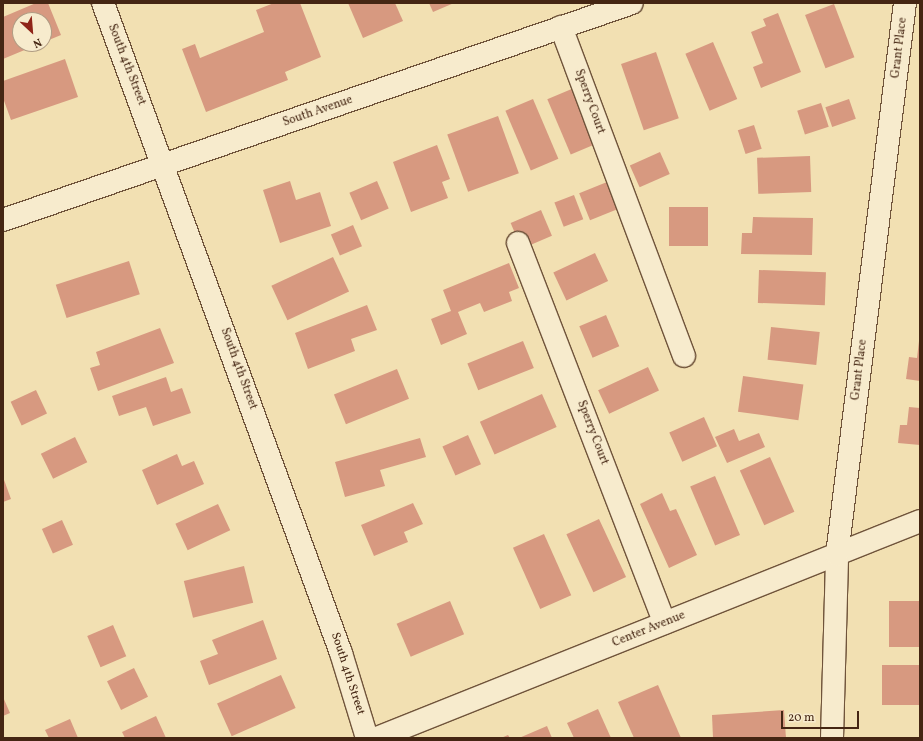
<!DOCTYPE html>
<style>
body{margin:0}
#map{position:relative;width:923px;height:741px;overflow:hidden;background:#f2e0b2;font-family:Vollkorn,serif}
div>[style]{position:absolute}
.building>*{inset:0;background:#d79980;transform-origin:0 0}
.roads{filter:drop-shadow(1px 0 #70543b) drop-shadow(-1px 0 #70543b) drop-shadow(0 1px #70543b) drop-shadow(0 -1px #70543b)}
.street>*{height:22px;margin:-11px;padding:0 11px;transform-origin:11px;border-radius:11px;background:#f7ebcd}
span{translate:-50% -50%;white-space:nowrap;text-align:center;line-height:1.15;-webkit-text-stroke:3.5px #f7ebcd;paint-order:stroke}
.street-label{font-size:12px;color:#452613}
.frame{position:absolute;inset:0;border:4px solid #452613;pointer-events:none}
.north{position:absolute;left:12px;top:12px;width:40px;height:40px;box-sizing:border-box;background:#f7ebcd;border:1px solid #b09c83;border-radius:50%;rotate:154deg;font-size:11px;font-weight:700;line-height:16px;text-align:center;color:#452613}
.north::after{content:'';display:block;margin:auto;width:14px;height:18px;background:#8f2418;clip-path:polygon(50% 0,100% 100%,50% 72%,0 100%)}
.scale{position:absolute;left:781px;top:711px;width:78px;height:18px;box-sizing:border-box;border:2px solid #452613;border-top:0;padding-left:5px;font-size:12px;line-height:14px;white-space:nowrap;color:#452613;-webkit-text-stroke:3px #f7ebcd;paint-order:stroke}
</style>
<div id="map">
<div class="building">
<i style="clip-path:polygon(36px 3px,48px 3px,61px 35px,44px 42px,44px 20px,20px 20px,20px 44px,39px 44px,3px 59px,3px 17px)"></i>
<i style="clip-path:polygon(274px 3px,300px 3px,321px 57px,285px 72px,288px 80px,206px 112px,182px 49px,195px 44px,200px 58px,264px 32px,256px 10px)"></i>
<i style="clip-path:polygon(348px 3px,395px 3px,403px 21px,363px 38px)"></i>
<i style="clip-path:polygon(429px 3px,454px 3px,433px 12px)"></i>
<i style="left:834px;top:4px;width:57px;height:31px;rotate:69deg"></i>
<i style="clip-path:polygon(778px 13px,801px 72px,761px 88px,753px 67px,763px 63px,751px 32px,766px 26px,763px 19px)"></i>
<i style="left:713px;top:42px;width:62px;height:30px;rotate:67deg"></i>
<i style="left:656px;top:52px;width:70px;height:37px;rotate:71deg"></i>
<i style="clip-path:polygon(65px 59px,78px 97px,11px 120px,3px 98px,3px 81px)"></i>
<i style="left:574px;top:88px;width:60px;height:29px;rotate:67deg"></i>
<i style="left:533px;top:99px;width:65px;height:30px;rotate:67deg"></i>
<i style="left:849px;top:99px;width:21px;height:25px;rotate:71deg"></i>
<i style="left:821px;top:103px;width:25px;height:25px;rotate:72deg"></i>
<i style="left:498px;top:116px;width:61px;height:54px;rotate:70deg"></i>
<i style="left:754px;top:125px;width:25px;height:17px;rotate:72deg"></i>
<i style="clip-path:polygon(437px 145px,450px 179px,442px 182px,448px 198px,411px 212px,393px 162px)"></i>
<i style="left:660px;top:152px;width:24px;height:33px;rotate:66deg"></i>
<i style="left:810px;top:156px;width:36px;height:53px;rotate:88deg"></i>
<i style="clip-path:polygon(290px 181px,296px 200px,320px 192px,331px 226px,280px 243px,263px 190px)"></i>
<i style="left:377px;top:181px;width:30px;height:30px;rotate:67deg"></i>
<i style="left:607px;top:182px;width:29px;height:30px;rotate:68deg"></i>
<i style="left:574px;top:195px;width:26px;height:21px;rotate:69deg"></i>
<i style="left:669px;top:207px;width:39px;height:39px"></i>
<i style="left:541px;top:210px;width:28px;height:33px;rotate:67deg"></i>
<i style="clip-path:polygon(753px 217px,813px 218px,812px 255px,741px 254px,742px 233px,752px 233px)"></i>
<i style="left:353px;top:225px;width:23px;height:24px;rotate:67deg"></i>
<i style="left:595px;top:253px;width:31px;height:46px;rotate:65deg"></i>
<i style="left:333px;top:257px;width:38px;height:68px;rotate:65deg"></i>
<i style="left:129px;top:261px;width:35px;height:77px;rotate:72deg"></i>
<i style="clip-path:polygon(509px 263px,519px 288px,509px 292px,512px 301px,484px 312px,480px 303px,458px 312px,467px 334px,441px 345px,431px 319px,451px 311px,443px 290px)"></i>
<i style="left:759px;top:270px;width:67px;height:33px;rotate:2deg"></i>
<i style="clip-path:polygon(367px 305px,377px 330px,351px 339px,355px 351px,308px 369px,295px 333px)"></i>
<i style="left:606px;top:315px;width:34px;height:29px;rotate:67deg"></i>
<i style="left:771px;top:327px;width:49px;height:33px;rotate:6deg"></i>
<i style="clip-path:polygon(160px 328px,174px 363px,98px 391px,90px 368px,100px 365px,96px 352px)"></i>
<i style="left:523px;top:341px;width:29px;height:60px;rotate:68deg"></i>
<i style="clip-path:polygon(919px 341px,920px 381px,906px 379px,909px 357px,917px 358px)"></i>
<i style="left:648px;top:367px;width:26px;height:55px;rotate:65deg"></i>
<i style="left:397px;top:369px;width:32px;height:68px;rotate:68deg"></i>
<i style="left:743px;top:376px;width:61px;height:36px;rotate:8deg"></i>
<i style="clip-path:polygon(166px 377px,171px 392px,182px 388px,191px 413px,153px 426px,146px 407px,119px 416px,112px 396px)"></i>
<i style="left:36px;top:390px;width:26px;height:28px;rotate:65deg"></i>
<i style="left:542px;top:394px;width:36px;height:68px;rotate:66deg"></i>
<i style="clip-path:polygon(909px 407px,920px 408px,920px 445px,898px 443px,900px 425px,907px 425px)"></i>
<i style="left:704px;top:417px;width:32px;height:38px;rotate:66deg"></i>
<i style="clip-path:polygon(734px 429px,739px 441px,759px 433px,765px 447px,727px 463px,715px 437px)"></i>
<i style="left:468px;top:435px;width:32px;height:28px;rotate:66deg"></i>
<i style="left:75px;top:437px;width:28px;height:38px;rotate:64deg"></i>
<i style="clip-path:polygon(420px 438px,426px 457px,380px 470px,385px 486px,345px 497px,335px 462px)"></i>
<i style="clip-path:polygon(177px 454px,182px 466px,194px 461px,204px 484px,157px 505px,142px 470px)"></i>
<i style="left:770px;top:457px;width:60px;height:33px;rotate:66deg"></i>
<i style="left:715px;top:476px;width:64px;height:27px;rotate:67deg"></i>
<i style="clip-path:polygon(3px 477px,11px 499px,3px 502px)"></i>
<i style="clip-path:polygon(662px 493px,670px 511px,676px 509px,697px 555px,669px 568px,640px 504px)"></i>
<i style="clip-path:polygon(413px 503px,423px 524px,404px 532px,408px 542px,374px 556px,361px 525px)"></i>
<i style="left:218px;top:504px;width:29px;height:47px;rotate:65deg"></i>
<i style="left:599px;top:519px;width:64px;height:36px;rotate:65deg"></i>
<i style="left:62px;top:520px;width:27px;height:22px;rotate:66deg"></i>
<i style="left:544px;top:534px;width:67px;height:34px;rotate:66deg"></i>
<i style="left:244px;top:566px;width:38px;height:62px;rotate:76deg"></i>
<i style="left:450px;top:601px;width:36px;height:58px;rotate:67deg"></i>
<i style="left:889px;top:601px;width:31px;height:46px"></i>
<i style="clip-path:polygon(263px 620px,277px 659px,209px 685px,200px 661px,218px 654px,212px 640px)"></i>
<i style="left:113px;top:625px;width:34px;height:28px;rotate:67deg"></i>
<i style="left:882px;top:665px;width:38px;height:40px"></i>
<i style="left:134px;top:668px;width:32px;height:30px;rotate:64deg"></i>
<i style="left:281px;top:675px;width:36px;height:70px;rotate:66deg"></i>
<i style="clip-path:polygon(658px 685px,681px 738px,634px 738px,618px 702px)"></i>
<i style="clip-path:polygon(3px 697px,10px 713px,3px 716px)"></i>
<i style="clip-path:polygon(598px 709px,611px 738px,574px 738px,567px 723px)"></i>
<i style="clip-path:polygon(784px 710px,786px 738px,713px 738px,712px 715px)"></i>
<i style="clip-path:polygon(156px 716px,166px 738px,125px 738px,122px 732px)"></i>
<i style="clip-path:polygon(70px 719px,78px 738px,49px 738px,45px 730px)"></i>
<i style="clip-path:polygon(547px 726px,552px 738px,519px 738px)"></i>
<i style="clip-path:polygon(508px 735px,510px 738px,501px 738px)"></i>
</div>
<div class="roads">
<div class="street">
<i style="left:103px;top:3px;width:692px;rotate:69.89deg"></i>
<i style="left:341px;top:653px;width:89px;rotate:73deg"></i>
<i style="left:561px;top:27px;width:351px;rotate:69.5deg"></i>
<i style="left:3px;top:220px;width:665px;rotate:-19.03deg"></i>
<i style="left:518px;top:243px;width:407px;rotate:68.9deg"></i>
<i style="left:377px;top:738px;width:585px;rotate:-21.78deg"></i>
<i style="left:832px;top:738px;width:183px;rotate:-88.4deg"></i>
<i style="left:837px;top:555px;width:556px;rotate:-82.98deg"></i>
</div>
</div>
<div class="street-label">
<span style="left:900px;top:48px;rotate:-83deg">Grant Place</span>
<span style="left:126px;top:65px;rotate:69deg">South 4th Street</span>
<span style="left:589px;top:102px;rotate:70deg">Sperry Court</span>
<span style="left:318px;top:112px;rotate:-19deg">South Avenue</span>
<span style="left:238px;top:369px;rotate:70deg">South 4th Street</span>
<span style="left:860px;top:370px;rotate:-83deg">Grant Place</span>
<span style="left:592px;top:433px;rotate:69deg">Sperry Court</span>
<span style="left:649px;top:630px;rotate:-22deg">Center Avenue</span>
<span style="left:347px;top:674px;rotate:72deg">South 4th Street</span>
</div>
<div class="frame"></div>
<div class="north">N</div>
<div class="scale">20 m</div>
</div>
